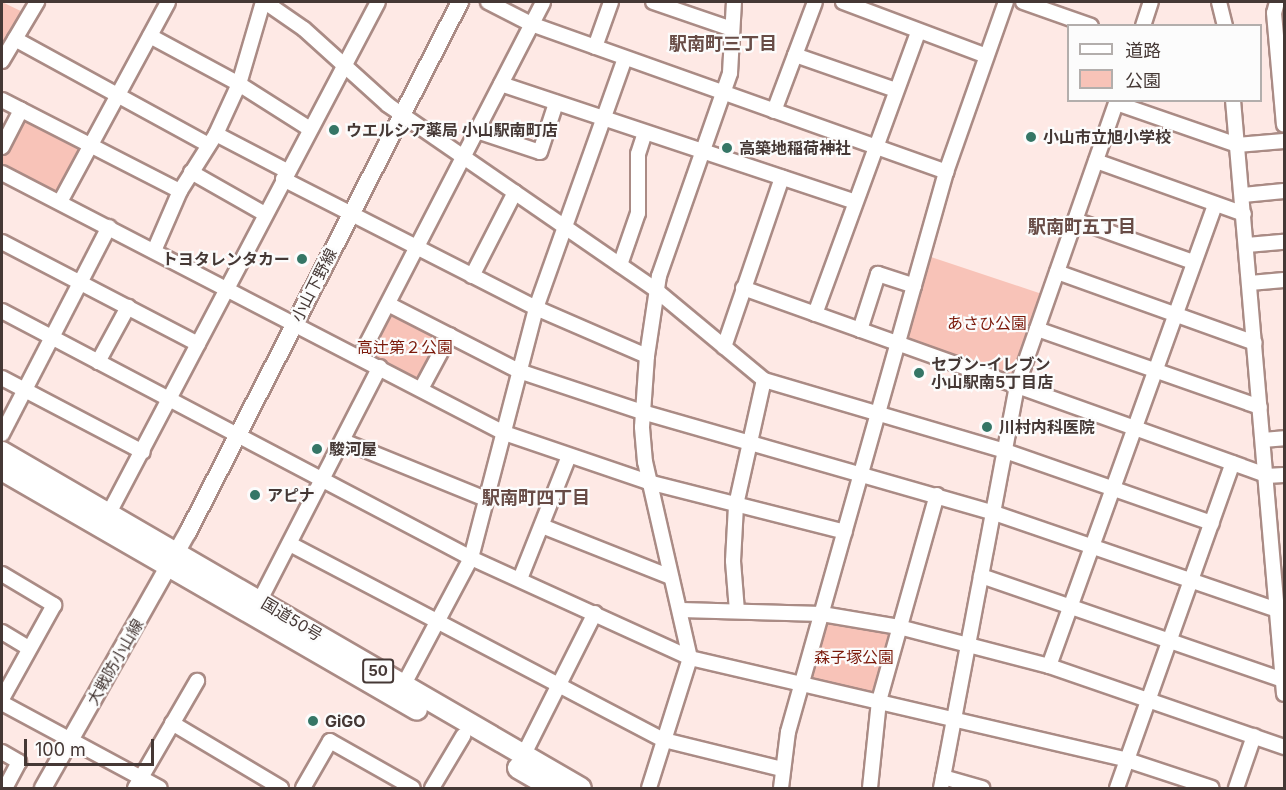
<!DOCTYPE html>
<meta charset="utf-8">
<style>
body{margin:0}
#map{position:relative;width:1286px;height:790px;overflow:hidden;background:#fee9e5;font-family:Inter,"Noto Sans JP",sans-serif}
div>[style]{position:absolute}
.green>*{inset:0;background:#f8c3b8;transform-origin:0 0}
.roads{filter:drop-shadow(2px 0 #aa8b85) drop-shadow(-2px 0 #aa8b85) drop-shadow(0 2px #aa8b85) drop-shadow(0 -2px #aa8b85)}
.minor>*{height:14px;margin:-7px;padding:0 7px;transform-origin:7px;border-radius:7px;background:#fff}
.major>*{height:16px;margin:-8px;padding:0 8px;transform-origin:8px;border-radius:8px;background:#fff}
.highway>*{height:20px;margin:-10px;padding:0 10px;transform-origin:10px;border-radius:10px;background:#fff}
.dots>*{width:16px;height:16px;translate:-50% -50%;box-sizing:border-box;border:3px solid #fcfcfc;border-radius:50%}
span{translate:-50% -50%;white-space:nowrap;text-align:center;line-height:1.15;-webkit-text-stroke:4.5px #fcfcfc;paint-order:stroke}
.shield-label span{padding:2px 4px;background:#fcfcfc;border:2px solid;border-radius:4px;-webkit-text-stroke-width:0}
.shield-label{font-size:15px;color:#453835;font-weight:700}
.poi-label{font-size:16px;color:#453835;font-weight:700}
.left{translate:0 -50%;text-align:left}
.right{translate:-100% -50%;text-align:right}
.street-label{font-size:16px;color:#453835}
.park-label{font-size:16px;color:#7b190a}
.neighbourhood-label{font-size:18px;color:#684c46;font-weight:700}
.frame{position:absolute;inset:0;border:3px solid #453835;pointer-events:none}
.legend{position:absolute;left:1067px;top:24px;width:195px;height:78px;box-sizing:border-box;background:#fcfcfc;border:2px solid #b3aeac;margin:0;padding:8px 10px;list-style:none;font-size:18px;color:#453835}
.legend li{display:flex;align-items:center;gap:12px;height:30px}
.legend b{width:30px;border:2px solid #b3aeac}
.scale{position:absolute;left:24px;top:739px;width:130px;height:27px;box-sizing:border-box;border:3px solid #453835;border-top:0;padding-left:8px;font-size:18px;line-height:21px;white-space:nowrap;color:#453835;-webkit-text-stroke:4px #fcfcfc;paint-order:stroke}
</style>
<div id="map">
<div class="green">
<i style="clip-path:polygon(2px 2px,27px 14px,8px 45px,2px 41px)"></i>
<i style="clip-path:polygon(22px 113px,88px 147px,60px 200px,2px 171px,2px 151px)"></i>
<i style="clip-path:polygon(928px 256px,1045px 295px,1017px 376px,1011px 379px,907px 342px,905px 336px)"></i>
<i style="left:389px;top:306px;width:66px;height:57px;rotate:27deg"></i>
<i style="clip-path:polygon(830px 620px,894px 633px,875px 696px,814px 681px,810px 675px,825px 623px)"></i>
</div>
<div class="roads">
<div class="minor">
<i style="left:265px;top:2px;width:47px;rotate:34.7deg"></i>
<i style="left:304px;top:29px;width:113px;rotate:42.1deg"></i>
<i style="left:388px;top:105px;width:326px;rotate:34.6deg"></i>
<i style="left:656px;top:290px;width:141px;rotate:39.8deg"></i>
<i style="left:764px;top:380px;width:251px;rotate:16.4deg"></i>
<i style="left:1005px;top:451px;width:219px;rotate:19.2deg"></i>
<i style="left:488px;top:2px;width:48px;rotate:27.1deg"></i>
<i style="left:531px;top:24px;width:441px;rotate:19.6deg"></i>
<i style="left:653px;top:2px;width:83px;rotate:18.9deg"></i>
<i style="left:843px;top:2px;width:151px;rotate:20.6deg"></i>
<i style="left:1023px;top:2px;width:72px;rotate:19.4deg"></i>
<i style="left:1219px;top:2px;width:25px;rotate:76deg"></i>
<i style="left:1277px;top:2px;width:11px;rotate:105deg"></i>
<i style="left:1274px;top:13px;width:112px;rotate:84.9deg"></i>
<i style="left:1143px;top:26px;width:25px;rotate:-72deg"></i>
<i style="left:150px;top:36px;width:101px;rotate:28.3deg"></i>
<i style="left:239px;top:84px;width:84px;rotate:32.4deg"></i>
<i style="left:15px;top:39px;width:219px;rotate:28.7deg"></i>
<i style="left:595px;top:47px;width:48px;rotate:-70.4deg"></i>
<i style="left:795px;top:55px;width:107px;rotate:19.1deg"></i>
<i style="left:2px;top:61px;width:69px;rotate:-59.3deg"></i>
<i style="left:501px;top:84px;width:373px;rotate:18.4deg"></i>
<i style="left:2px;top:100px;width:200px;rotate:27.1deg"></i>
<i style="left:1233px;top:100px;width:596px;rotate:85.09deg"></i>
<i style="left:1116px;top:103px;width:128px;rotate:19.1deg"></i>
<i style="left:1237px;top:145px;width:47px;rotate:-4.9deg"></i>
<i style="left:774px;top:111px;width:116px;rotate:-69.4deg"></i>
<i style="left:477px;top:131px;width:66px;rotate:18.4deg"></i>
<i style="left:540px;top:152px;width:52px;rotate:-71.9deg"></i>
<i style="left:216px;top:134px;width:80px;rotate:27.5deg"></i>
<i style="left:2px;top:147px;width:42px;rotate:-62.8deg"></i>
<i style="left:1096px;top:161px;width:157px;rotate:19.7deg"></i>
<i style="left:191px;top:172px;width:85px;rotate:29.6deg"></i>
<i style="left:2px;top:173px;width:565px;rotate:27.38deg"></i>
<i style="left:504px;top:433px;width:152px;rotate:18.8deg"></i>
<i style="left:648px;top:482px;width:203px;rotate:14.2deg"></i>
<i style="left:283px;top:179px;width:284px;rotate:27deg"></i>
<i style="left:536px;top:308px;width:121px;rotate:23.4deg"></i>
<i style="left:1243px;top:195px;width:41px;rotate:-5.6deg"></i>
<i style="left:60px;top:202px;width:227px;rotate:-61.6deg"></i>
<i style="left:1075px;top:220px;width:125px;rotate:19.6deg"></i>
<i style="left:2px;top:242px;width:221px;rotate:27.5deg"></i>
<i style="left:1247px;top:245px;width:37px;rotate:-5deg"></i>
<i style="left:154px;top:251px;width:65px;rotate:-66.6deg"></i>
<i style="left:180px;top:191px;width:67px;rotate:-57.7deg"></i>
<i style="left:216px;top:134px;width:55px;rotate:-65.3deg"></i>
<i style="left:239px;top:84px;width:85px;rotate:-73.7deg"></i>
<i style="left:620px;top:265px;width:55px;rotate:-70.9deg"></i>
<i style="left:638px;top:213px;width:59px;rotate:-90deg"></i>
<i style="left:638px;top:154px;width:22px;rotate:-72deg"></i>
<i style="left:1057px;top:272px;width:210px;rotate:19.7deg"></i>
<i style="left:472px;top:276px;width:94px;rotate:-62.9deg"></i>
<i style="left:1250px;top:283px;width:34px;rotate:-5deg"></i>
<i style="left:743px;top:288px;width:555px;rotate:19.67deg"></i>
<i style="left:388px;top:304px;width:147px;rotate:27.1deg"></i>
<i style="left:519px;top:371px;width:130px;rotate:18.4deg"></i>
<i style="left:642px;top:412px;width:366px;rotate:16deg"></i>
<i style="left:994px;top:513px;width:299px;rotate:18.9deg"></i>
<i style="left:2px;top:311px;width:530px;rotate:27.77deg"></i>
<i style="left:471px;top:558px;width:241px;rotate:24.5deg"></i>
<i style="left:690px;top:658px;width:449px;rotate:13.1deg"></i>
<i style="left:1127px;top:760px;width:89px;rotate:18.2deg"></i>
<i style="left:815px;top:314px;width:300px;rotate:-69.9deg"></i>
<i style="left:1037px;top:329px;width:236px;rotate:19.3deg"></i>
<i style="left:860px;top:330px;width:59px;rotate:-72.2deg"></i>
<i style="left:878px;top:274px;width:38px;rotate:18deg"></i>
<i style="left:724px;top:347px;width:179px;rotate:-71.1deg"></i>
<i style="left:360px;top:357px;width:399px;rotate:-62.7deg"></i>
<i style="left:98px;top:362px;width:63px;rotate:-61.4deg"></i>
<i style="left:2px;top:378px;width:159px;rotate:27.7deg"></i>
<i style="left:421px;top:389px;width:61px;rotate:-61.8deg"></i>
<i style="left:2px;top:434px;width:233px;rotate:-62.7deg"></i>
<i style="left:1263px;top:440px;width:21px;rotate:-5deg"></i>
<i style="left:343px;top:441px;width:154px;rotate:22.1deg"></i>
<i style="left:1266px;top:476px;width:18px;rotate:-3deg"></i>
<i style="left:109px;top:513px;width:577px;rotate:-62.24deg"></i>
<i style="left:542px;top:526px;width:139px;rotate:21.6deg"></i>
<i style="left:290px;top:544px;width:422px;rotate:27.7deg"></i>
<i style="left:664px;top:740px;width:122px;rotate:13.8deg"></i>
<i style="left:2px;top:574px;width:61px;rotate:30.8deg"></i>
<i style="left:54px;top:605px;width:107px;rotate:119deg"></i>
<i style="left:981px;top:576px;width:319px;rotate:19deg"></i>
<i style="left:520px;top:579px;width:132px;rotate:-68.3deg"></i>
<i style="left:260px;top:600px;width:262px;rotate:-62.8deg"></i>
<i style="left:681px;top:610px;width:141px;rotate:1.6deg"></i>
<i style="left:822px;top:614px;width:78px;rotate:9.6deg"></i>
<i style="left:899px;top:627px;width:155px;rotate:14.6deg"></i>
<i style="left:1049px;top:666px;width:249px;rotate:19deg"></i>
<i style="left:737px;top:611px;width:50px;rotate:-94.6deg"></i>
<i style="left:733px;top:561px;width:56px;rotate:-86.9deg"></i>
<i style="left:736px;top:505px;width:128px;rotate:-77.4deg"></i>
<i style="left:2px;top:632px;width:31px;rotate:31deg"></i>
<i style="left:1049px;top:666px;width:491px;rotate:-70.2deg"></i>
<i style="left:403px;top:686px;width:145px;rotate:-62deg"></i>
<i style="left:471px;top:558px;width:258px;rotate:-75.4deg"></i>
<i style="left:536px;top:308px;width:265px;rotate:-70.4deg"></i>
<i style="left:2px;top:703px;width:179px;rotate:28.3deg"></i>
<i style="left:172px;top:723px;width:127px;rotate:30.8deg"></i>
<i style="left:2px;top:752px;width:20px;rotate:30deg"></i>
<i style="left:19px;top:762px;width:30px;rotate:118deg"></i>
<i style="left:523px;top:756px;width:160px;rotate:-63.3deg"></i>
<i style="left:943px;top:777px;width:41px;rotate:15.8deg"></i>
<i style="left:135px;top:788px;width:124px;rotate:-59.9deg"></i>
<i style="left:303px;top:788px;width:54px;rotate:-60.1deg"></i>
<i style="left:330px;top:741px;width:95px;rotate:29.5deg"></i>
<i style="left:432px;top:788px;width:61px;rotate:-59.2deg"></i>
<i style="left:649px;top:788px;width:136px;rotate:-72.5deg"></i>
<i style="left:690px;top:658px;width:201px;rotate:-102.9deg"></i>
<i style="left:645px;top:462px;width:35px;rotate:-95deg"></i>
<i style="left:642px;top:427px;width:71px;rotate:-86deg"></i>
<i style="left:647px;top:356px;width:81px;rotate:-81.5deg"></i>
<i style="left:659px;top:276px;width:215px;rotate:-70.7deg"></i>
<i style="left:730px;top:73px;width:71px;rotate:-86.8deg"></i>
<i style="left:781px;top:788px;width:56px;rotate:-82.9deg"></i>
<i style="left:788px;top:732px;width:582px;rotate:-74.24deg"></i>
<i style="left:946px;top:172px;width:180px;rotate:-70.6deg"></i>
<i style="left:870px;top:788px;width:87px;rotate:-84.1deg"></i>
<i style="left:879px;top:701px;width:214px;rotate:-74.3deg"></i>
<i style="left:941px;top:788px;width:409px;rotate:-79.3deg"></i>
<i style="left:1017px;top:386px;width:303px;rotate:-70.7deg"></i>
<i style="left:1117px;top:788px;width:345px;rotate:-70.4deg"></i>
<i style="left:1236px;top:788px;width:55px;rotate:-70.9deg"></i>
</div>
<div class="major">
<i style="left:43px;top:788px;width:294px;rotate:-60.5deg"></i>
<i style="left:188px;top:532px;width:596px;rotate:-62.83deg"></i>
</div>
<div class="highway">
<i style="left:2px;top:452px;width:669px;rotate:30.13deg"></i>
<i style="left:2px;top:470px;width:479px;rotate:30deg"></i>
<i style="left:518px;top:768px;width:39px;rotate:30deg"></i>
</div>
</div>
<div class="dots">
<i style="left:334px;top:130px;background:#357666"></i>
<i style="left:1031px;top:137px;background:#357666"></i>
<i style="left:727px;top:148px;background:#357666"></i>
<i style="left:302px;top:259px;background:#357666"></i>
<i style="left:919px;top:373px;background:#357666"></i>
<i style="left:987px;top:427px;background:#357666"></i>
<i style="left:317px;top:449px;background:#357666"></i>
<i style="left:255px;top:495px;background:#357666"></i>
<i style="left:313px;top:721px;background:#357666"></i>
</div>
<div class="shield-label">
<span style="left:378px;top:671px">50</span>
</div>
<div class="poi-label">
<span class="left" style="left:346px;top:130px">ウエルシア薬局 小山駅南町店</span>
<span class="left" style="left:1043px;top:137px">小山市立旭小学校</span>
<span class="left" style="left:739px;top:148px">高築地稲荷神社</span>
<span class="right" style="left:290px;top:259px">トヨタレンタカー</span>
<span class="left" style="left:931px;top:373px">セブン-イレブン<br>小山駅南5丁目店</span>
<span class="left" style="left:999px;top:427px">川村内科医院</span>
<span class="left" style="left:329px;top:449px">駿河屋</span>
<span class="left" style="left:267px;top:495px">アピナ</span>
<span class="left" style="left:325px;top:721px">GiGO</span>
</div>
<div class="street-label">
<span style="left:314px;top:285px;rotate:-63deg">小山下野線</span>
<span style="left:292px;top:619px;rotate:31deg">国道50号</span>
<span style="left:115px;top:662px;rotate:-60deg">大戦防小山線</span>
</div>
<div class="park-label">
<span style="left:987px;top:323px">あさひ公園</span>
<span style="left:405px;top:347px">高辻第２公園</span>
<span style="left:854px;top:657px">森子塚公園</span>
</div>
<div class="neighbourhood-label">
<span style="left:723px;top:44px">駅南町三丁目</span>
<span style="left:1082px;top:227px">駅南町五丁目</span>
<span style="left:536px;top:498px">駅南町四丁目</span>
</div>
<div class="frame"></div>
<ul class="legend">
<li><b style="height:8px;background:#fff"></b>道路</li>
<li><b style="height:16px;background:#f8c3b8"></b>公園</li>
</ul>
<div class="scale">100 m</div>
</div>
